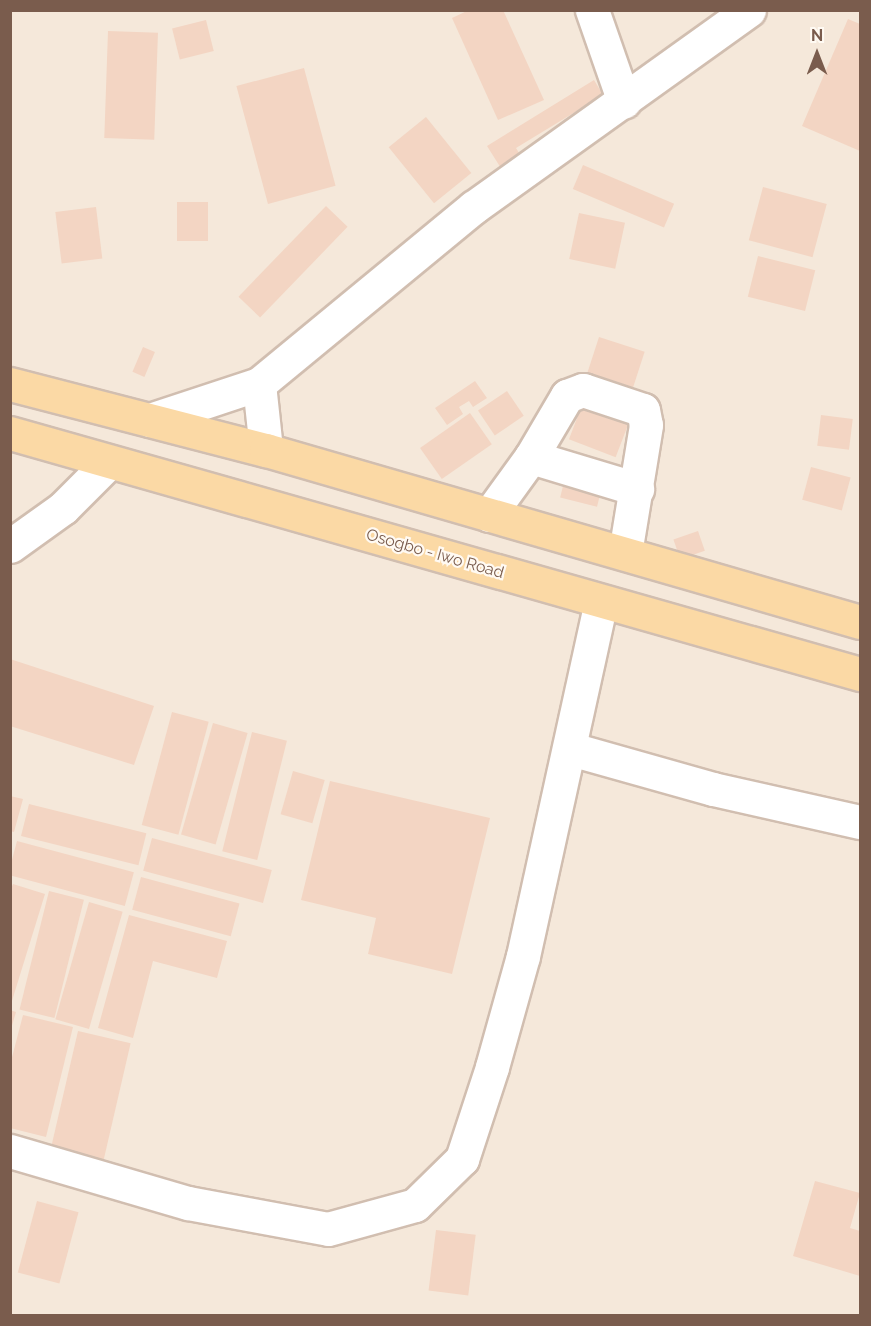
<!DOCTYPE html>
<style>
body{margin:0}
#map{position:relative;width:871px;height:1326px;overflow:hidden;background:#fdf6ec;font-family:Raleway,sans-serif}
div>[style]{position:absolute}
.residential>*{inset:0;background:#f5e8da;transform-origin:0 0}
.building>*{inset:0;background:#f3d5c3;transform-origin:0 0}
.roads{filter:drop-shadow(2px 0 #d1beb0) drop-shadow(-2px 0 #d1beb0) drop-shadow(0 2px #d1beb0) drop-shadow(0 -2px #d1beb0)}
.minor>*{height:33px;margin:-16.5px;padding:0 16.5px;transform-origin:16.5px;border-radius:16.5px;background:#fff}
.major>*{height:33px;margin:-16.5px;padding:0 16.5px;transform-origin:16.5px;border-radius:16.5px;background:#fbd9a5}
span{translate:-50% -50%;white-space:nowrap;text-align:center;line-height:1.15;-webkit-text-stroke:4.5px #fffaf3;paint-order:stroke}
.street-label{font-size:16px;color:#7a5c4d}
.frame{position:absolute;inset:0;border:12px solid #7a5c4d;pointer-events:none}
.north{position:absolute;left:787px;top:24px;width:60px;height:60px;-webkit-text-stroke:4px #fffaf3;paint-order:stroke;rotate:0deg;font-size:16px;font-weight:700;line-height:24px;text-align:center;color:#7a5c4d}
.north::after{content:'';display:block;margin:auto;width:21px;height:27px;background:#7a5c4d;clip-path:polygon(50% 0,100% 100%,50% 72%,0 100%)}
</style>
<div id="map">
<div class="residential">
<i style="left:10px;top:11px;width:850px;height:1304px"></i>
</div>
<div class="building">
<i style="clip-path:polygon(469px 10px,503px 10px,544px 100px,498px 120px,452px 18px)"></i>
<i style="clip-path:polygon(848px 19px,860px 24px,860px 151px,802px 126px)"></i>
<i style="left:206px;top:20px;width:32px;height:35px;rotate:76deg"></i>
<i style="left:108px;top:31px;width:50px;height:107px;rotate:2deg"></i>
<i style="left:304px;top:68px;width:122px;height:70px;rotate:75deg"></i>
<i style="clip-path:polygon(594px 80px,603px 95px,516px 148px,524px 161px,504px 173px,487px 146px)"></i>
<i style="left:426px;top:117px;width:72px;height:48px;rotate:51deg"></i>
<i style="left:583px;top:165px;width:99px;height:26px;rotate:23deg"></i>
<i style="left:763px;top:187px;width:66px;height:55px;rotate:15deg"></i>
<i style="left:208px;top:202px;width:39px;height:31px;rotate:90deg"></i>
<i style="left:326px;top:206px;width:30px;height:126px;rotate:44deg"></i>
<i style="left:96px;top:207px;width:52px;height:41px;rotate:83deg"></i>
<i style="left:579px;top:213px;width:47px;height:47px;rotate:12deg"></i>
<i style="left:758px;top:256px;width:59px;height:42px;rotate:14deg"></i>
<i style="left:599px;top:337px;width:48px;height:46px;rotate:18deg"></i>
<i style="left:143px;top:347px;width:13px;height:27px;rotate:23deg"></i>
<i style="clip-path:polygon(475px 381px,487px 398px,473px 407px,469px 401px,459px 407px,463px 414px,447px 425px,435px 408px)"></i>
<i style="left:507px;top:391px;width:30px;height:35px;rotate:56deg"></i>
<i style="left:584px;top:400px;width:50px;height:42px;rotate:21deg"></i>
<i style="left:470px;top:413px;width:38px;height:61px;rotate:55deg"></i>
<i style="left:821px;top:415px;width:32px;height:31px;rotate:7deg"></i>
<i style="left:811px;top:467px;width:41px;height:34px;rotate:15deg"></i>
<i style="left:564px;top:482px;width:38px;height:16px;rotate:14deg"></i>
<i style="left:698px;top:531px;width:21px;height:26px;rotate:71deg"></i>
<i style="clip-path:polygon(10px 659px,154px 706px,134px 765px,10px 726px)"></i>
<i style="left:172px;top:712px;width:38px;height:117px;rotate:15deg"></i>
<i style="left:213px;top:723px;width:36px;height:116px;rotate:16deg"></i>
<i style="left:252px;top:732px;width:36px;height:123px;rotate:14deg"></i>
<i style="left:293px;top:771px;width:33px;height:45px;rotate:16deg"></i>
<i style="clip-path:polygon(330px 781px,490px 818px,452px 974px,368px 954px,376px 918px,301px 900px)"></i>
<i style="clip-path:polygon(10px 796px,23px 799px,14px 832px,10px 831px)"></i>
<i style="left:29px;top:804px;width:121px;height:33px;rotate:14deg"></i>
<i style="left:152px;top:838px;width:124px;height:34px;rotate:15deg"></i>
<i style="left:17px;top:841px;width:121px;height:35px;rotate:15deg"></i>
<i style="left:141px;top:877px;width:102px;height:34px;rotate:15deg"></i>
<i style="clip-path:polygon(13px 884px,45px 894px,11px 1004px,10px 891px)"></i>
<i style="left:49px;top:891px;width:36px;height:122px;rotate:14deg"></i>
<i style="left:89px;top:902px;width:35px;height:122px;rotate:16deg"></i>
<i style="clip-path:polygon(129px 915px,227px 941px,217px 978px,153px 961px,133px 1038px,98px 1028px)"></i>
<i style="clip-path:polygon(10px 1010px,16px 1012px,11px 1029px,10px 1029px)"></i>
<i style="clip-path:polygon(23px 1015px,73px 1027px,46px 1137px,10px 1128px,10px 1065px)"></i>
<i style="left:78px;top:1031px;width:54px;height:123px;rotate:13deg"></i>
<i style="clip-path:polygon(815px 1181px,860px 1193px,850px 1228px,860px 1231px,860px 1276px,793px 1256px)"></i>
<i style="left:37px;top:1201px;width:43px;height:74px;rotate:15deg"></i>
<i style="left:436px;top:1230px;width:40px;height:61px;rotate:7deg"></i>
</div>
<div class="roads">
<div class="minor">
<i style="left:592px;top:10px;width:97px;rotate:70.8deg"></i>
<i style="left:259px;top:384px;width:66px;rotate:83.9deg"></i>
<i style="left:150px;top:420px;width:115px;rotate:-18.3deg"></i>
<i style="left:259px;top:384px;width:278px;rotate:-39.5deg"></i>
<i style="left:474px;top:207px;width:338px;rotate:-35.6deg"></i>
<i style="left:531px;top:457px;width:111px;rotate:16.8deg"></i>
<i style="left:489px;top:515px;width:72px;rotate:-54.1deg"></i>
<i style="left:531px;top:457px;width:71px;rotate:-59.5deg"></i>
<i style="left:567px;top:396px;width:17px;rotate:-21deg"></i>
<i style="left:583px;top:390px;width:63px;rotate:18.4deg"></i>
<i style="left:643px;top:410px;width:15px;rotate:79deg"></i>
<i style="left:646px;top:425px;width:130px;rotate:99.3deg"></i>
<i style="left:10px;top:546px;width:65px;rotate:-35.6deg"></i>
<i style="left:63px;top:508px;width:65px;rotate:-45deg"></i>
<i style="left:571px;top:749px;width:148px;rotate:15.7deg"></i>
<i style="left:713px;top:789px;width:151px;rotate:12.7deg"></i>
<i style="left:10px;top:1151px;width:185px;rotate:16.3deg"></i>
<i style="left:188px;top:1203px;width:142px;rotate:10.5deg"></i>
<i style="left:328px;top:1229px;width:90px;rotate:-15.4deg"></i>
<i style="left:415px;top:1205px;width:66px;rotate:-44.4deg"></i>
<i style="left:462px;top:1159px;width:97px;rotate:-71.9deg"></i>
<i style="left:492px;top:1067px;width:115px;rotate:-74.4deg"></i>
<i style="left:523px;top:956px;width:363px;rotate:-77.6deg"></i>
</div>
<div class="major">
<i style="left:10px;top:384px;width:264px;rotate:14.5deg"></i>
<i style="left:266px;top:450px;width:618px;rotate:16.15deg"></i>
<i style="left:10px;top:433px;width:884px;rotate:15.83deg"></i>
</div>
</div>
<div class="street-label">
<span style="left:435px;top:554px;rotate:16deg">Osogbo - Iwo Road</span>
</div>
<div class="frame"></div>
<div class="north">N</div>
</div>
